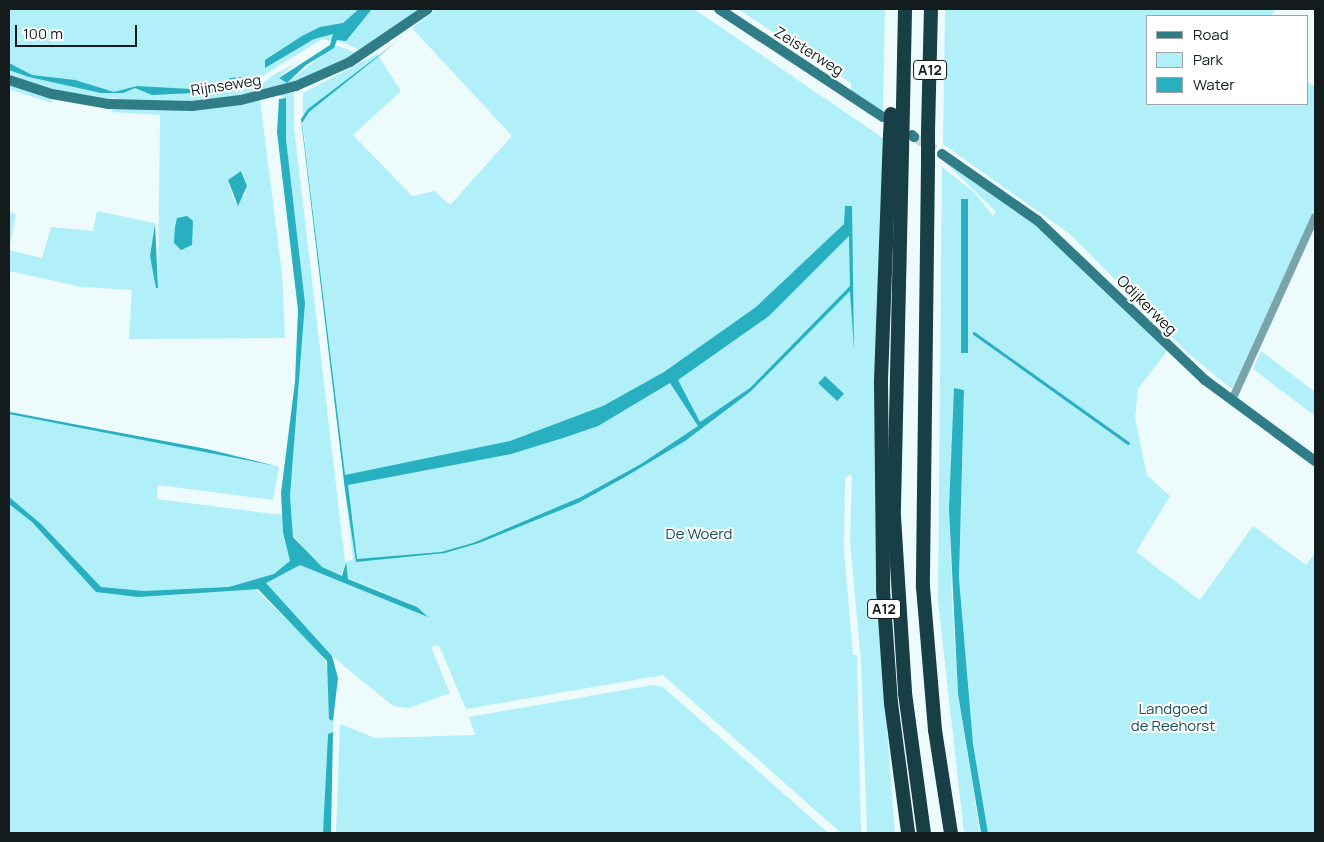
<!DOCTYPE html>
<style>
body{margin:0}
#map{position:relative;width:1324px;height:842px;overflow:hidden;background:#edfbfd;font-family:Manrope,sans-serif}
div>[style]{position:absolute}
.green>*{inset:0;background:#b1eff9}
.water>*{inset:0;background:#28afc0;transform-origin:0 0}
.stream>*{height:2.5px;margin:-1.25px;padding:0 1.25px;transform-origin:1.25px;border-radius:1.25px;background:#28afc0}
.secondary-tunnel>*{height:10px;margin-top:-5px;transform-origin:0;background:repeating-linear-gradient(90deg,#ccd9db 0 10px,transparent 0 15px)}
.street>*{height:8px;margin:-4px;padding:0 4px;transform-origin:4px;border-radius:4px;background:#78a5ac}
.secondary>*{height:10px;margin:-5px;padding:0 5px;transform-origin:5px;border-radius:5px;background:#307d87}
.highway>*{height:14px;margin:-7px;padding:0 7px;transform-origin:7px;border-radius:7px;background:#183f45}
.highway-bridge>*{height:14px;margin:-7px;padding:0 7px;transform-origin:7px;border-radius:7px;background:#183f45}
span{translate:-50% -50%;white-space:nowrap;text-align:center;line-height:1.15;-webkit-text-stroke:4px #fff;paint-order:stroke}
.shield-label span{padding:1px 4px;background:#fff;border:1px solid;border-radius:4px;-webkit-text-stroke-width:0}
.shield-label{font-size:14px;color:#131b1d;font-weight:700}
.street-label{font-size:15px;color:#131b1d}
.park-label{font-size:15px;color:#184e55}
.frame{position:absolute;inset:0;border:10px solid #131b1d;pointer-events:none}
.legend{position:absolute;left:1146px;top:15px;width:162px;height:90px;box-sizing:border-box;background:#fff;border:1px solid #a1a4a5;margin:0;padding:6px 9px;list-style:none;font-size:15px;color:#131b1d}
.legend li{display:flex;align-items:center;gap:10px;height:25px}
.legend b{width:25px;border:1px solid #a1a4a5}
.scale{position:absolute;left:15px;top:25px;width:122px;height:22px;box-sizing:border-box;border:2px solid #131b1d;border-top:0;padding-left:6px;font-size:15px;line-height:18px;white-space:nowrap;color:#131b1d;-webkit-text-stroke:4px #fff;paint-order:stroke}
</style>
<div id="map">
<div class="green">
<i style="clip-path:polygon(9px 9px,368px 9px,335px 42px,322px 39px,267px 73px,255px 83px,254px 94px,190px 103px,116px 101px,115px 97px,108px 100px,59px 93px,9px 76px)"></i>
<i style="clip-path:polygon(372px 9px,423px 9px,360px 50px,337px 40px,346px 40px)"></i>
<i style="clip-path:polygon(437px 9px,694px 9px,883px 138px,879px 626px,895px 833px,867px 833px,861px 662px,850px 541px,852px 474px,845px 478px,844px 551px,853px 655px,857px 655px,861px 833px,841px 833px,663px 675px,466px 709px,437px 641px,439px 645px,431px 647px,450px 693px,409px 708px,393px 706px,332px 656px,265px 584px,254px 588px,321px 653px,330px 672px,329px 719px,333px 721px,333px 732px,328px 734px,323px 833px,9px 833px,9px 411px,279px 467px,273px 500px,158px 485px,157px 499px,282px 515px,284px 536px,300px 565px,418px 611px,427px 619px,411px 604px,346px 577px,346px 562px,353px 559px,303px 124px,303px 93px,377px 54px,401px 91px,353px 135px,412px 196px,435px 191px,450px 205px,512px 136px,412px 28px)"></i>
<i style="clip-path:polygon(738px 9px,885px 9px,883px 111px,851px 90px,851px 83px)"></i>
<i style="clip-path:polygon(945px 9px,1276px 9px,1271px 16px,1148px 16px,1148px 104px,1308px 104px,1308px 82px,1315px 87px,1315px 208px,1232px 389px,1191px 356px,1070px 234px,943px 144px)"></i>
<i style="clip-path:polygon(335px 45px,357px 53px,308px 77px,261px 93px,262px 84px,273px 75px,295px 64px,279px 77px,287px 83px)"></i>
<i style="clip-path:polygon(9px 84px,50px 97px,52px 103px,9px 89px)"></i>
<i style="clip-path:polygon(294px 92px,294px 127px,345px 562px,341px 576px,316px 564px,292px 533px,290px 496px,305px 303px,286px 139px,286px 99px,279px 95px)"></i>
<i style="clip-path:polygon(evenodd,260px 100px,282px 273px,285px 338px,129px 339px,132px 290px,82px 287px,9px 271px,9px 212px,16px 214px,9px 250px,42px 258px,51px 227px,93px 231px,97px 211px,154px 223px,150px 257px,158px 288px,160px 115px,112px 112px,113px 108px,260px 100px,242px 171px,247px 186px,245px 195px,234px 202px,228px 179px,242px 171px,260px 100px,177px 218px,193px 221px,191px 236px,177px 249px,177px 218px)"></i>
<i style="clip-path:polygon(evenodd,942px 159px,1048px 233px,1167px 351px,1138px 389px,1135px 418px,1147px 475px,1170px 496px,1136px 552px,1200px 600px,1253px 526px,1306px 565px,1315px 553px,1315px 833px,988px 833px,973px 744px,959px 578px,964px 390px,955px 388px,949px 509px,952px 601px,958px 694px,980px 833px,964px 833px,938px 601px,942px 167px,975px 193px,993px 216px,996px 212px,942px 159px,961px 199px,968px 200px,963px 353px,961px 199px)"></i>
<i style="clip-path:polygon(1261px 351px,1315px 392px,1315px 416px,1253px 369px)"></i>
<i style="clip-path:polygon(653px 685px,663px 687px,828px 833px,336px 833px,340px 724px,375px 738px,475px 735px,469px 717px)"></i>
</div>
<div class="water">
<i style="clip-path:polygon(359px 9px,372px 9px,346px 41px,337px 40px,334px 48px,306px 65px,287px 83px,279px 78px,330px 45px,333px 34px,314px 39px,265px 68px,265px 60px,302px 36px,320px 27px,343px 23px)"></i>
<i style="clip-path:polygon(evenodd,399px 40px,309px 112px,302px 123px,345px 475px,510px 441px,603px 406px,664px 372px,756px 307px,844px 224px,845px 206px,852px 206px,854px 350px,850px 291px,750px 392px,685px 441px,625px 477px,578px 503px,479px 543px,445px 553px,356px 562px,345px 490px,301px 119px,308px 109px,399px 40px,849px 236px,850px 286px,750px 388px,700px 422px,678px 380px,769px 316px,849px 236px,399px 40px,670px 383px,698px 426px,641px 464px,581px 497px,473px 543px,441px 552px,357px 559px,348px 485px,511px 454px,563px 438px,598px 426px,670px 383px)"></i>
<i style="clip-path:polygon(9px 63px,32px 75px,75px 80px,114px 92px,137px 86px,208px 90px,221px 87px,230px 78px,244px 77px,215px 92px,152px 95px,135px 88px,123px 93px,101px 93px,29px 77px,9px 70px)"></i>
<i style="clip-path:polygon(286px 98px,286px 139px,305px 303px,290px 496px,293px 537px,322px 567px,342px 576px,346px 562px,348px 579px,417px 607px,428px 617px,300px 565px,266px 583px,332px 656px,338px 678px,333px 721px,329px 719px,327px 661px,258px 589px,138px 597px,96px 592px,32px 522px,9px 504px,9px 497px,41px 524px,101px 587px,144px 591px,229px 587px,274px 574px,290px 561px,283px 532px,281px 493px,295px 382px,298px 310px,277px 132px,279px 99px)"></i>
<i style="clip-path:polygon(241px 171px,247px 186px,238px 206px,228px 180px)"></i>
<i style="left:961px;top:199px;width:7px;height:154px"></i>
<i style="clip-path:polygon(187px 216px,193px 221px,192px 245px,181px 250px,174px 243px,175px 227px,177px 218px)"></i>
<i style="clip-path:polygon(155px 223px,158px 288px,156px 288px,150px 256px)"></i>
<i style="left:825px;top:376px;width:26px;height:10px;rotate:43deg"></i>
<i style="clip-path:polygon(954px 388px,964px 390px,959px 578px,973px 744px,988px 833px,981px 833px,958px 694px,949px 509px)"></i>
<i style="clip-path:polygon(9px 412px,207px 449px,276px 466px,9px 414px)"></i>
<i style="clip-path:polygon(333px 732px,331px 833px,323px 833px,328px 734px)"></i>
</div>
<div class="stream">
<i style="left:974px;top:333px;width:189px;rotate:35.5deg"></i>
</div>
<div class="secondary-tunnel">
<i style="left:914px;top:137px;width:33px;rotate:31deg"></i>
</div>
<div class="street">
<i style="left:1232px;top:400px;width:201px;rotate:-65.6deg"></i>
</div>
<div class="secondary">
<i style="left:719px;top:9px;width:196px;rotate:33.4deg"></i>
<i style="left:9px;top:80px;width:45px;rotate:18deg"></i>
<i style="left:52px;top:94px;width:58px;rotate:10deg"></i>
<i style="left:109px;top:104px;width:83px;rotate:1.4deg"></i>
<i style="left:192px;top:106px;width:49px;rotate:-7deg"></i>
<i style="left:241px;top:100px;width:57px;rotate:-14.3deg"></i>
<i style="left:296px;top:86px;width:59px;rotate:-24deg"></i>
<i style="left:350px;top:62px;width:94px;rotate:-34.2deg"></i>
<i style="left:912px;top:135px;width:3px;rotate:45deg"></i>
<i style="left:942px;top:154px;width:117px;rotate:34.9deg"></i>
<i style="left:1038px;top:221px;width:231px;rotate:43.6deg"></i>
<i style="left:1205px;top:380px;width:137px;rotate:36.4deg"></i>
</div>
<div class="highway">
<i style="left:903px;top:106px;width:97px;rotate:-88.8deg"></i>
<i style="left:928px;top:131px;width:122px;rotate:-88.6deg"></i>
<i style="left:890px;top:135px;width:248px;rotate:92.1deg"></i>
<i style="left:881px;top:383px;width:206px;rotate:89.4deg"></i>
<i style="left:883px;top:589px;width:114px;rotate:86deg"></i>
<i style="left:891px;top:703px;width:131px;rotate:82.5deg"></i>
<i style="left:902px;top:153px;width:364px;rotate:91.3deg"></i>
<i style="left:894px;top:517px;width:176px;rotate:86.4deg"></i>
<i style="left:905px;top:693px;width:141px;rotate:82.3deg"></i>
<i style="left:928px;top:164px;width:423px;rotate:90.7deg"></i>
<i style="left:923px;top:587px;width:144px;rotate:85.2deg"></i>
<i style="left:935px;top:730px;width:104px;rotate:81.2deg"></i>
</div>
<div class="highway-bridge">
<i style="left:890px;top:135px;width:21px;rotate:-87deg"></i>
<i style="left:902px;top:153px;width:47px;rotate:-88.8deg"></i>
<i style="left:928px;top:164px;width:33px;rotate:-90deg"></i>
</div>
<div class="shield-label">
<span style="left:930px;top:70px">A12</span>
<span style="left:884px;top:609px">A12</span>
</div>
<div class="street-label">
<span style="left:809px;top:51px;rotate:32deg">Zeisterweg</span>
<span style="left:226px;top:85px;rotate:-9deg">Rijnseweg</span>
<span style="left:1147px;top:305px;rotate:45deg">Odijkerweg</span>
</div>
<div class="park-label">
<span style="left:699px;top:534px">De Woerd</span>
<span style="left:1173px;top:717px">Landgoed<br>de Reehorst</span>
</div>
<div class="frame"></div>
<ul class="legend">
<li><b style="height:6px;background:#307d87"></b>Road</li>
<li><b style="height:14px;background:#b1eff9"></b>Park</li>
<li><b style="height:14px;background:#28afc0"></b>Water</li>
</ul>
<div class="scale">100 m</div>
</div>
